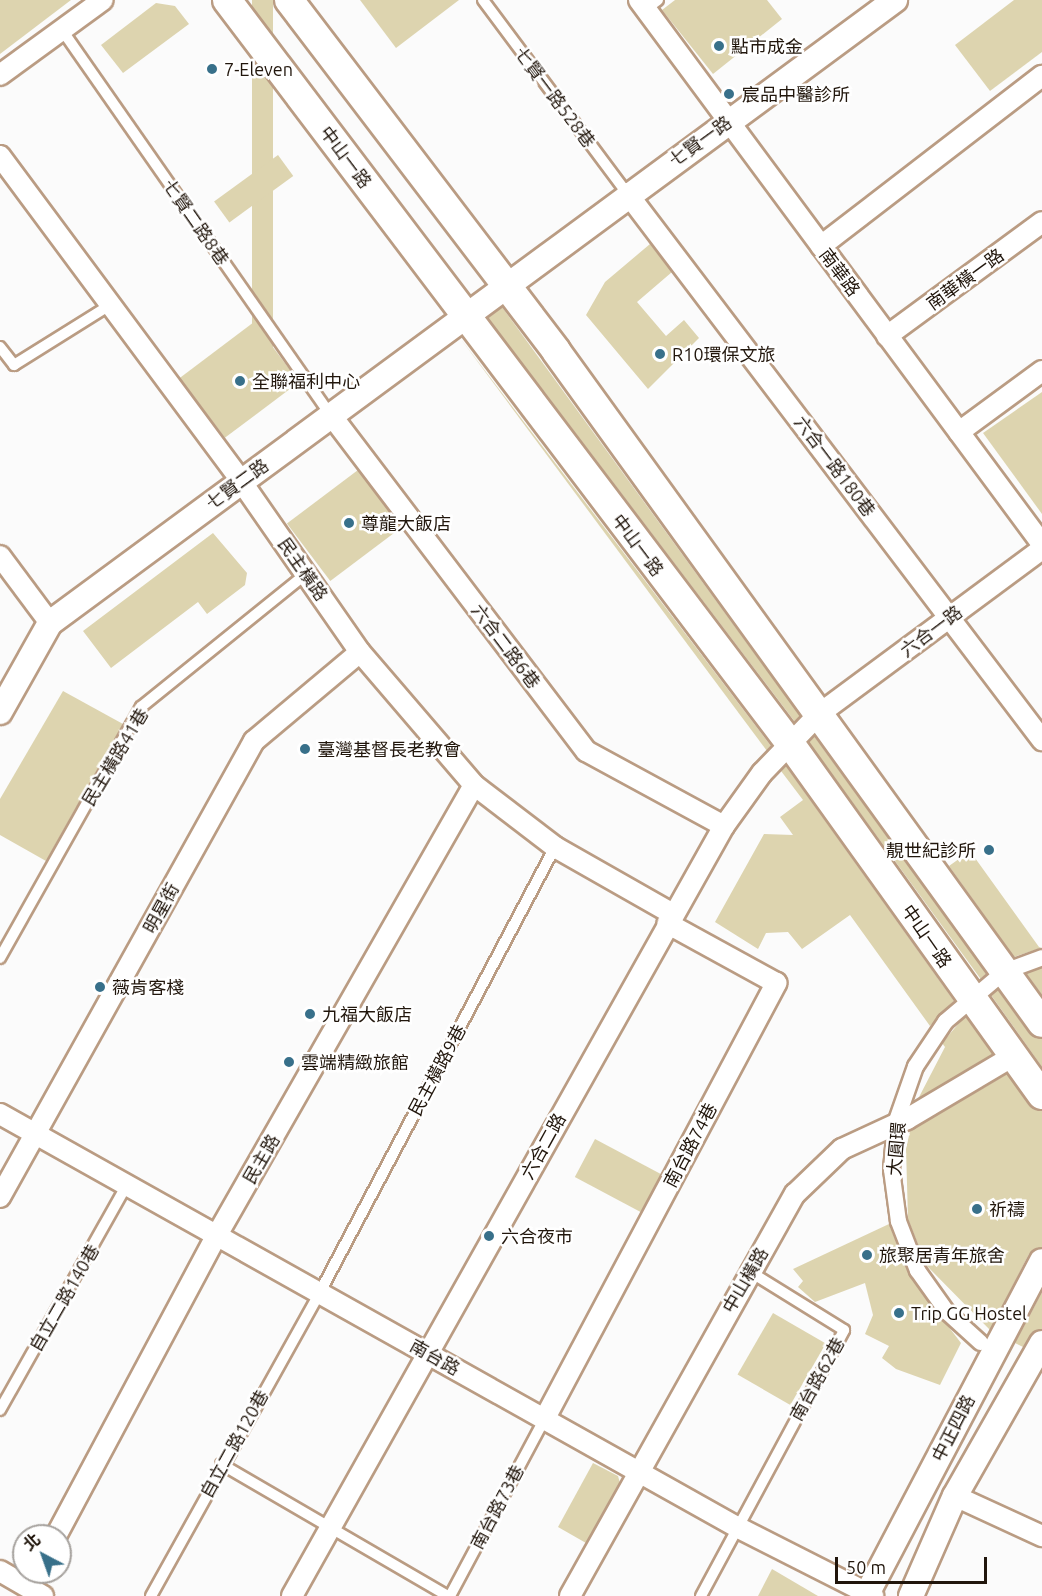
<!DOCTYPE html>
<meta charset="utf-8">
<style>
body{margin:0}
#map{position:relative;width:1042px;height:1596px;overflow:hidden;background:#fbfbfb;font-family:Ubuntu,"Noto Sans TC",sans-serif}
div>[style]{position:absolute}
.building>*{inset:0;background:#ddd4af;transform-origin:0 0}
.roads{filter:drop-shadow(2px 0 #ba9c83) drop-shadow(-2px 0 #ba9c83) drop-shadow(0 2px #ba9c83) drop-shadow(0 -2px #ba9c83)}
.service>*{height:10px;margin:-5px;padding:0 5px;transform-origin:5px;border-radius:5px;background:#fff}
.pedestrian>*{height:15px;margin:-7.5px;padding:0 7.5px;transform-origin:7.5px;border-radius:7.5px;background:#fff}
.minor>*{height:20px;margin:-10px;padding:0 10px;transform-origin:10px;border-radius:10px;background:#fff}
.tertiary>*{height:24px;margin:-12px;padding:0 12px;transform-origin:12px;border-radius:12px;background:#fff}
.secondary>*{height:28px;margin:-14px;padding:0 14px;transform-origin:14px;border-radius:14px;background:#fff}
.dots>*{width:16px;height:16px;translate:-50% -50%;box-sizing:border-box;border:3px solid #fff;border-radius:50%}
span{translate:-50% -50%;white-space:nowrap;text-align:center;line-height:1.15;-webkit-text-stroke:5px #fff;paint-order:stroke}
.poi-label{font-size:18px;color:#21160c}
.left{translate:0 -50%;text-align:left}
.right{translate:-100% -50%;text-align:right}
.street-label{font-size:18px;color:#21160c}
.north{position:absolute;left:12px;top:1524px;width:60px;height:60px;box-sizing:border-box;background:#fff;border:2px solid #a6a29e;border-radius:50%;rotate:319deg;font-size:16px;font-weight:700;line-height:24px;text-align:center;color:#21160c}
.north::after{content:'';display:block;margin:auto;width:21px;height:27px;background:#38708a;clip-path:polygon(50% 0,100% 100%,50% 72%,0 100%)}
.scale{position:absolute;left:835px;top:1557px;width:152px;height:27px;box-sizing:border-box;border:3px solid #21160c;border-top:0;padding-left:8px;font-size:18px;line-height:21px;white-space:nowrap;color:#21160c;-webkit-text-stroke:4px #fff;paint-order:stroke}
</style>
<div id="map">
<div class="building">
<i style="clip-path:polygon(0 0,71px 0,0 54px)"></i>
<i style="left:252px;top:0;width:21px;height:367px"></i>
<i style="clip-path:polygon(360px 0,459px 0,396px 48px)"></i>
<i style="clip-path:polygon(675px 0,767px 0,782px 19px,713px 74px,662px 10px)"></i>
<i style="clip-path:polygon(1014px 0,1042px 0,1042px 52px,990px 91px,955px 45px)"></i>
<i style="clip-path:polygon(156px 3px,175px 6px,189px 24px,123px 73px,101px 45px)"></i>
<i style="left:278px;top:155px;width:26px;height:79px;rotate:54deg"></i>
<i style="clip-path:polygon(650px 244px,672px 272px,637px 302px,666px 336px,684px 320px,699px 338px,648px 389px,586px 315px,605px 282px)"></i>
<i style="clip-path:polygon(502px 307px,800px 716px,795px 722px,488px 318px)"></i>
<i style="left:254px;top:322px;width:75px;height:93px;rotate:53deg"></i>
<i style="clip-path:polygon(460px 338px,771px 746px,767px 751px,682px 637px)"></i>
<i style="clip-path:polygon(1042px 392px,1042px 514px,983px 433px)"></i>
<i style="left:358px;top:470px;width:72px;height:89px;rotate:53deg"></i>
<i style="clip-path:polygon(213px 533px,247px 573px,245px 585px,207px 614px,198px 602px,111px 668px,83px 631px)"></i>
<i style="clip-path:polygon(63px 691px,123px 724px,46px 861px,0 835px,0 799px)"></i>
<i style="left:814px;top:736px;width:294px;height:8px;rotate:54deg"></i>
<i style="clip-path:polygon(786px 766px,954px 1001px,930px 1026px,850px 915px,802px 949px,788px 932px,766px 933px,758px 949px,715px 922px,764px 834px,793px 835px,780px 817px,803px 800px,781px 771px)"></i>
<i style="clip-path:polygon(970px 851px,1039px 947px,1041px 948px,1014px 957px,949px 866px)"></i>
<i style="clip-path:polygon(1042px 967px,1042px 995px,1026px 973px)"></i>
<i style="clip-path:polygon(997px 989px,1029px 1033px,1042px 1039px,1042px 1067px,991px 995px)"></i>
<i style="clip-path:polygon(965px 1016px,993px 1054px,918px 1099px,945px 1047px,942px 1043px)"></i>
<i style="clip-path:polygon(1007px 1074px,1029px 1105px,1042px 1111px,1042px 1247px,1029px 1254px,990px 1330px,926px 1265px,908px 1219px,906px 1149px,910px 1131px)"></i>
<i style="left:595px;top:1139px;width:75px;height:43px;rotate:28deg"></i>
<i style="clip-path:polygon(889px 1224px,909px 1275px,961px 1343px,940px 1385px,896px 1369px,882px 1358px,889px 1346px,865px 1334px,873px 1315px,865px 1283px,815px 1302px,798px 1287px,803px 1281px,793px 1269px)"></i>
<i style="clip-path:polygon(1042px 1292px,1042px 1329px,1023px 1347px,1015px 1343px)"></i>
<i style="left:773px;top:1313px;width:61px;height:71px;rotate:30deg"></i>
<i style="clip-path:polygon(593px 1463px,618px 1476px,620px 1483px,586px 1543px,558px 1527px)"></i>
<i style="clip-path:polygon(772px 1569px,818px 1596px,758px 1596px)"></i>
</div>
<div class="roads">
<div class="service">
<i style="left:483px;top:0;width:241px;rotate:53.3deg"></i>
<i style="left:646px;top:9px;width:15px;rotate:-37deg"></i>
<i style="left:62px;top:30px;width:470px;rotate:55.1deg"></i>
<i style="left:0;top:347px;width:23px;rotate:52deg"></i>
<i style="left:14px;top:365px;width:113px;rotate:-32deg"></i>
<i style="left:0;top:958px;width:288px;rotate:-60.7deg"></i>
<i style="left:141px;top:707px;width:212px;rotate:-38.9deg"></i>
<i style="left:0;top:1410px;width:258px;rotate:-60.6deg"></i>
<i style="left:221px;top:1464px;width:263px;rotate:30.2deg"></i>
<i style="left:151px;top:1596px;width:348px;rotate:-60.9deg"></i>
<i style="left:320px;top:1292px;width:503px;rotate:-62.16deg"></i>
<i style="left:450px;top:1596px;width:202px;rotate:-61.9deg"></i>
<i style="left:701px;top:1596px;width:302px;rotate:-61.7deg"></i>
<i style="left:844px;top:1330px;width:112px;rotate:-148.2deg"></i>
</div>
<div class="pedestrian">
<i style="left:980px;top:1342px;width:45px;rotate:-137.7deg"></i>
<i style="left:947px;top:1312px;width:52px;rotate:-125.5deg"></i>
<i style="left:917px;top:1270px;width:53px;rotate:-111.2deg"></i>
<i style="left:898px;top:1221px;width:52px;rotate:-97.7deg"></i>
<i style="left:891px;top:1169px;width:46px;rotate:-85deg"></i>
<i style="left:895px;top:1123px;width:60px;rotate:-70.7deg"></i>
<i style="left:915px;top:1066px;width:54px;rotate:-56.3deg"></i>
<i style="left:945px;top:1021px;width:77px;rotate:-40.3deg"></i>
<i style="left:1004px;top:971px;width:40px;rotate:-20.2deg"></i>
</div>
<div class="minor">
<i style="left:639px;top:0;width:677px;rotate:53.47deg"></i>
<i style="left:0;top:75px;width:127px;rotate:-36.1deg"></i>
<i style="left:0;top:156px;width:405px;rotate:53.4deg"></i>
<i style="left:241px;top:481px;width:208px;rotate:55.2deg"></i>
<i style="left:360px;top:652px;width:175px;rotate:49.4deg"></i>
<i style="left:474px;top:785px;width:102px;rotate:37.4deg"></i>
<i style="left:555px;top:847px;width:133px;rotate:29.6deg"></i>
<i style="left:627px;top:193px;width:687px;rotate:52.81deg"></i>
<i style="left:821px;top:246px;width:279px;rotate:-37.6deg"></i>
<i style="left:887px;top:336px;width:192px;rotate:-36.3deg"></i>
<i style="left:331px;top:415px;width:422px;rotate:52.8deg"></i>
<i style="left:586px;top:751px;width:157px;rotate:28.5deg"></i>
<i style="left:959px;top:432px;width:103px;rotate:-36.3deg"></i>
<i style="left:0;top:556px;width:84px;rotate:53.3deg"></i>
<i style="left:0;top:1114px;width:845px;rotate:29.27deg"></i>
<i style="left:737px;top:1527px;width:153px;rotate:26.9deg"></i>
<i style="left:0;top:1197px;width:522px;rotate:-60.88deg"></i>
<i style="left:254px;top:741px;width:138px;rotate:-40deg"></i>
<i style="left:545px;top:1418px;width:493px;rotate:-62deg"></i>
<i style="left:776px;top:983px;width:124px;rotate:-151.2deg"></i>
<i style="left:955px;top:1496px;width:96px;rotate:24.7deg"></i>
<i style="left:56px;top:1536px;width:341px;rotate:-61.9deg"></i>
<i style="left:217px;top:1235px;width:518px;rotate:-60.27deg"></i>
<i style="left:0;top:1571px;width:50px;rotate:30.2deg"></i>
<i style="left:292px;top:1596px;width:883px;rotate:-60.71deg"></i>
<i style="left:724px;top:826px;width:65px;rotate:-54.4deg"></i>
<i style="left:762px;top:773px;width:82px;rotate:-46deg"></i>
<i style="left:819px;top:714px;width:277px;rotate:-36.5deg"></i>
<i style="left:570px;top:1596px;width:461px;rotate:-60.8deg"></i>
<i style="left:795px;top:1194px;width:65px;rotate:-43.8deg"></i>
<i style="left:842px;top:1149px;width:72px;rotate:-24.8deg"></i>
<i style="left:907px;top:1119px;width:126px;rotate:-30.7deg"></i>
</div>
<div class="tertiary">
<i style="left:0;top:712px;width:102px;rotate:-60.7deg"></i>
<i style="left:50px;top:623px;width:1050px;rotate:-36.4deg"></i>
<i style="left:866px;top:1596px;width:378px;rotate:-62.3deg"></i>
<i style="left:911px;top:1596px;width:109px;rotate:-66.3deg"></i>
<i style="left:955px;top:1496px;width:176px;rotate:-60.4deg"></i>
</div>
<div class="secondary">
<i style="left:227px;top:0;width:931px;rotate:52.86deg"></i>
<i style="left:789px;top:742px;width:434px;rotate:54.4deg"></i>
<i style="left:289px;top:0;width:441px;rotate:52.7deg"></i>
<i style="left:556px;top:351px;width:829px;rotate:54.13deg"></i>
</div>
</div>
<div class="dots">
<i style="left:719px;top:46px;background:#38708a"></i>
<i style="left:212px;top:69px;background:#38708a"></i>
<i style="left:729px;top:94px;background:#38708a"></i>
<i style="left:660px;top:354px;background:#38708a"></i>
<i style="left:240px;top:381px;background:#38708a"></i>
<i style="left:349px;top:523px;background:#38708a"></i>
<i style="left:305px;top:749px;background:#38708a"></i>
<i style="left:989px;top:850px;background:#38708a"></i>
<i style="left:100px;top:987px;background:#38708a"></i>
<i style="left:310px;top:1014px;background:#38708a"></i>
<i style="left:289px;top:1062px;background:#38708a"></i>
<i style="left:977px;top:1209px;background:#38708a"></i>
<i style="left:489px;top:1236px;background:#38708a"></i>
<i style="left:867px;top:1255px;background:#38708a"></i>
<i style="left:899px;top:1313px;background:#38708a"></i>
</div>
<div class="poi-label">
<span class="left" style="left:731px;top:46px">點市成金</span>
<span class="left" style="left:224px;top:69px">7-Eleven</span>
<span class="left" style="left:742px;top:94px">宸品中醫診所</span>
<span class="left" style="left:672px;top:354px">R10環保文旅</span>
<span class="left" style="left:252px;top:381px">全聯福利中心</span>
<span class="left" style="left:361px;top:523px">尊龍大飯店</span>
<span class="left" style="left:317px;top:749px">臺灣基督長老教會</span>
<span class="right" style="left:976px;top:850px">靚世紀診所</span>
<span class="left" style="left:112px;top:987px">薇肯客棧</span>
<span class="left" style="left:322px;top:1014px">九福大飯店</span>
<span class="left" style="left:301px;top:1062px">雲端精緻旅館</span>
<span class="left" style="left:989px;top:1209px">祈禱</span>
<span class="left" style="left:501px;top:1236px">六合夜市</span>
<span class="left" style="left:879px;top:1255px">旅聚居青年旅舍</span>
<span class="left" style="left:911px;top:1313px">Trip GG Hostel</span>
</div>
<div class="street-label">
<span style="left:555px;top:97px;rotate:53deg">七賢一路528巷</span>
<span style="left:700px;top:141px;rotate:-36deg">七賢一路</span>
<span style="left:346px;top:157px;rotate:53deg">中山一路</span>
<span style="left:196px;top:222px;rotate:55deg">七賢二路8巷</span>
<span style="left:840px;top:272px;rotate:53deg">南華路</span>
<span style="left:965px;top:279px;rotate:-36deg">南華橫一路</span>
<span style="left:835px;top:466px;rotate:53deg">六合一路180巷</span>
<span style="left:237px;top:484px;rotate:-36deg">七賢二路</span>
<span style="left:638px;top:545px;rotate:53deg">中山一路</span>
<span style="left:303px;top:569px;rotate:55deg">民主橫路</span>
<span style="left:931px;top:631px;rotate:-37deg">六合一路</span>
<span style="left:506px;top:646px;rotate:53deg">六合二路6巷</span>
<span style="left:115px;top:757px;rotate:-59deg">民主橫路41巷</span>
<span style="left:161px;top:908px;rotate:-61deg">明星街</span>
<span style="left:927px;top:936px;rotate:55deg">中山一路</span>
<span style="left:437px;top:1070px;rotate:-62deg">民主橫路9巷</span>
<span style="left:690px;top:1145px;rotate:-62deg">南台路74巷</span>
<span style="left:543px;top:1146px;rotate:-61deg">六合二路</span>
<span style="left:896px;top:1149px;rotate:-85deg">大圓環</span>
<span style="left:261px;top:1159px;rotate:-60deg">民主路</span>
<span style="left:745px;top:1280px;rotate:-60deg">中山橫路</span>
<span style="left:64px;top:1298px;rotate:-60deg">自立二路140巷</span>
<span style="left:435px;top:1357px;rotate:29deg">南台路</span>
<span style="left:817px;top:1379px;rotate:-61deg">南台路62巷</span>
<span style="left:953px;top:1428px;rotate:-63deg">中正四路</span>
<span style="left:234px;top:1444px;rotate:-61deg">自立二路120巷</span>
<span style="left:497px;top:1507px;rotate:-62deg">南台路73巷</span>
</div>
<div class="north">北</div>
<div class="scale">50 m</div>
</div>
